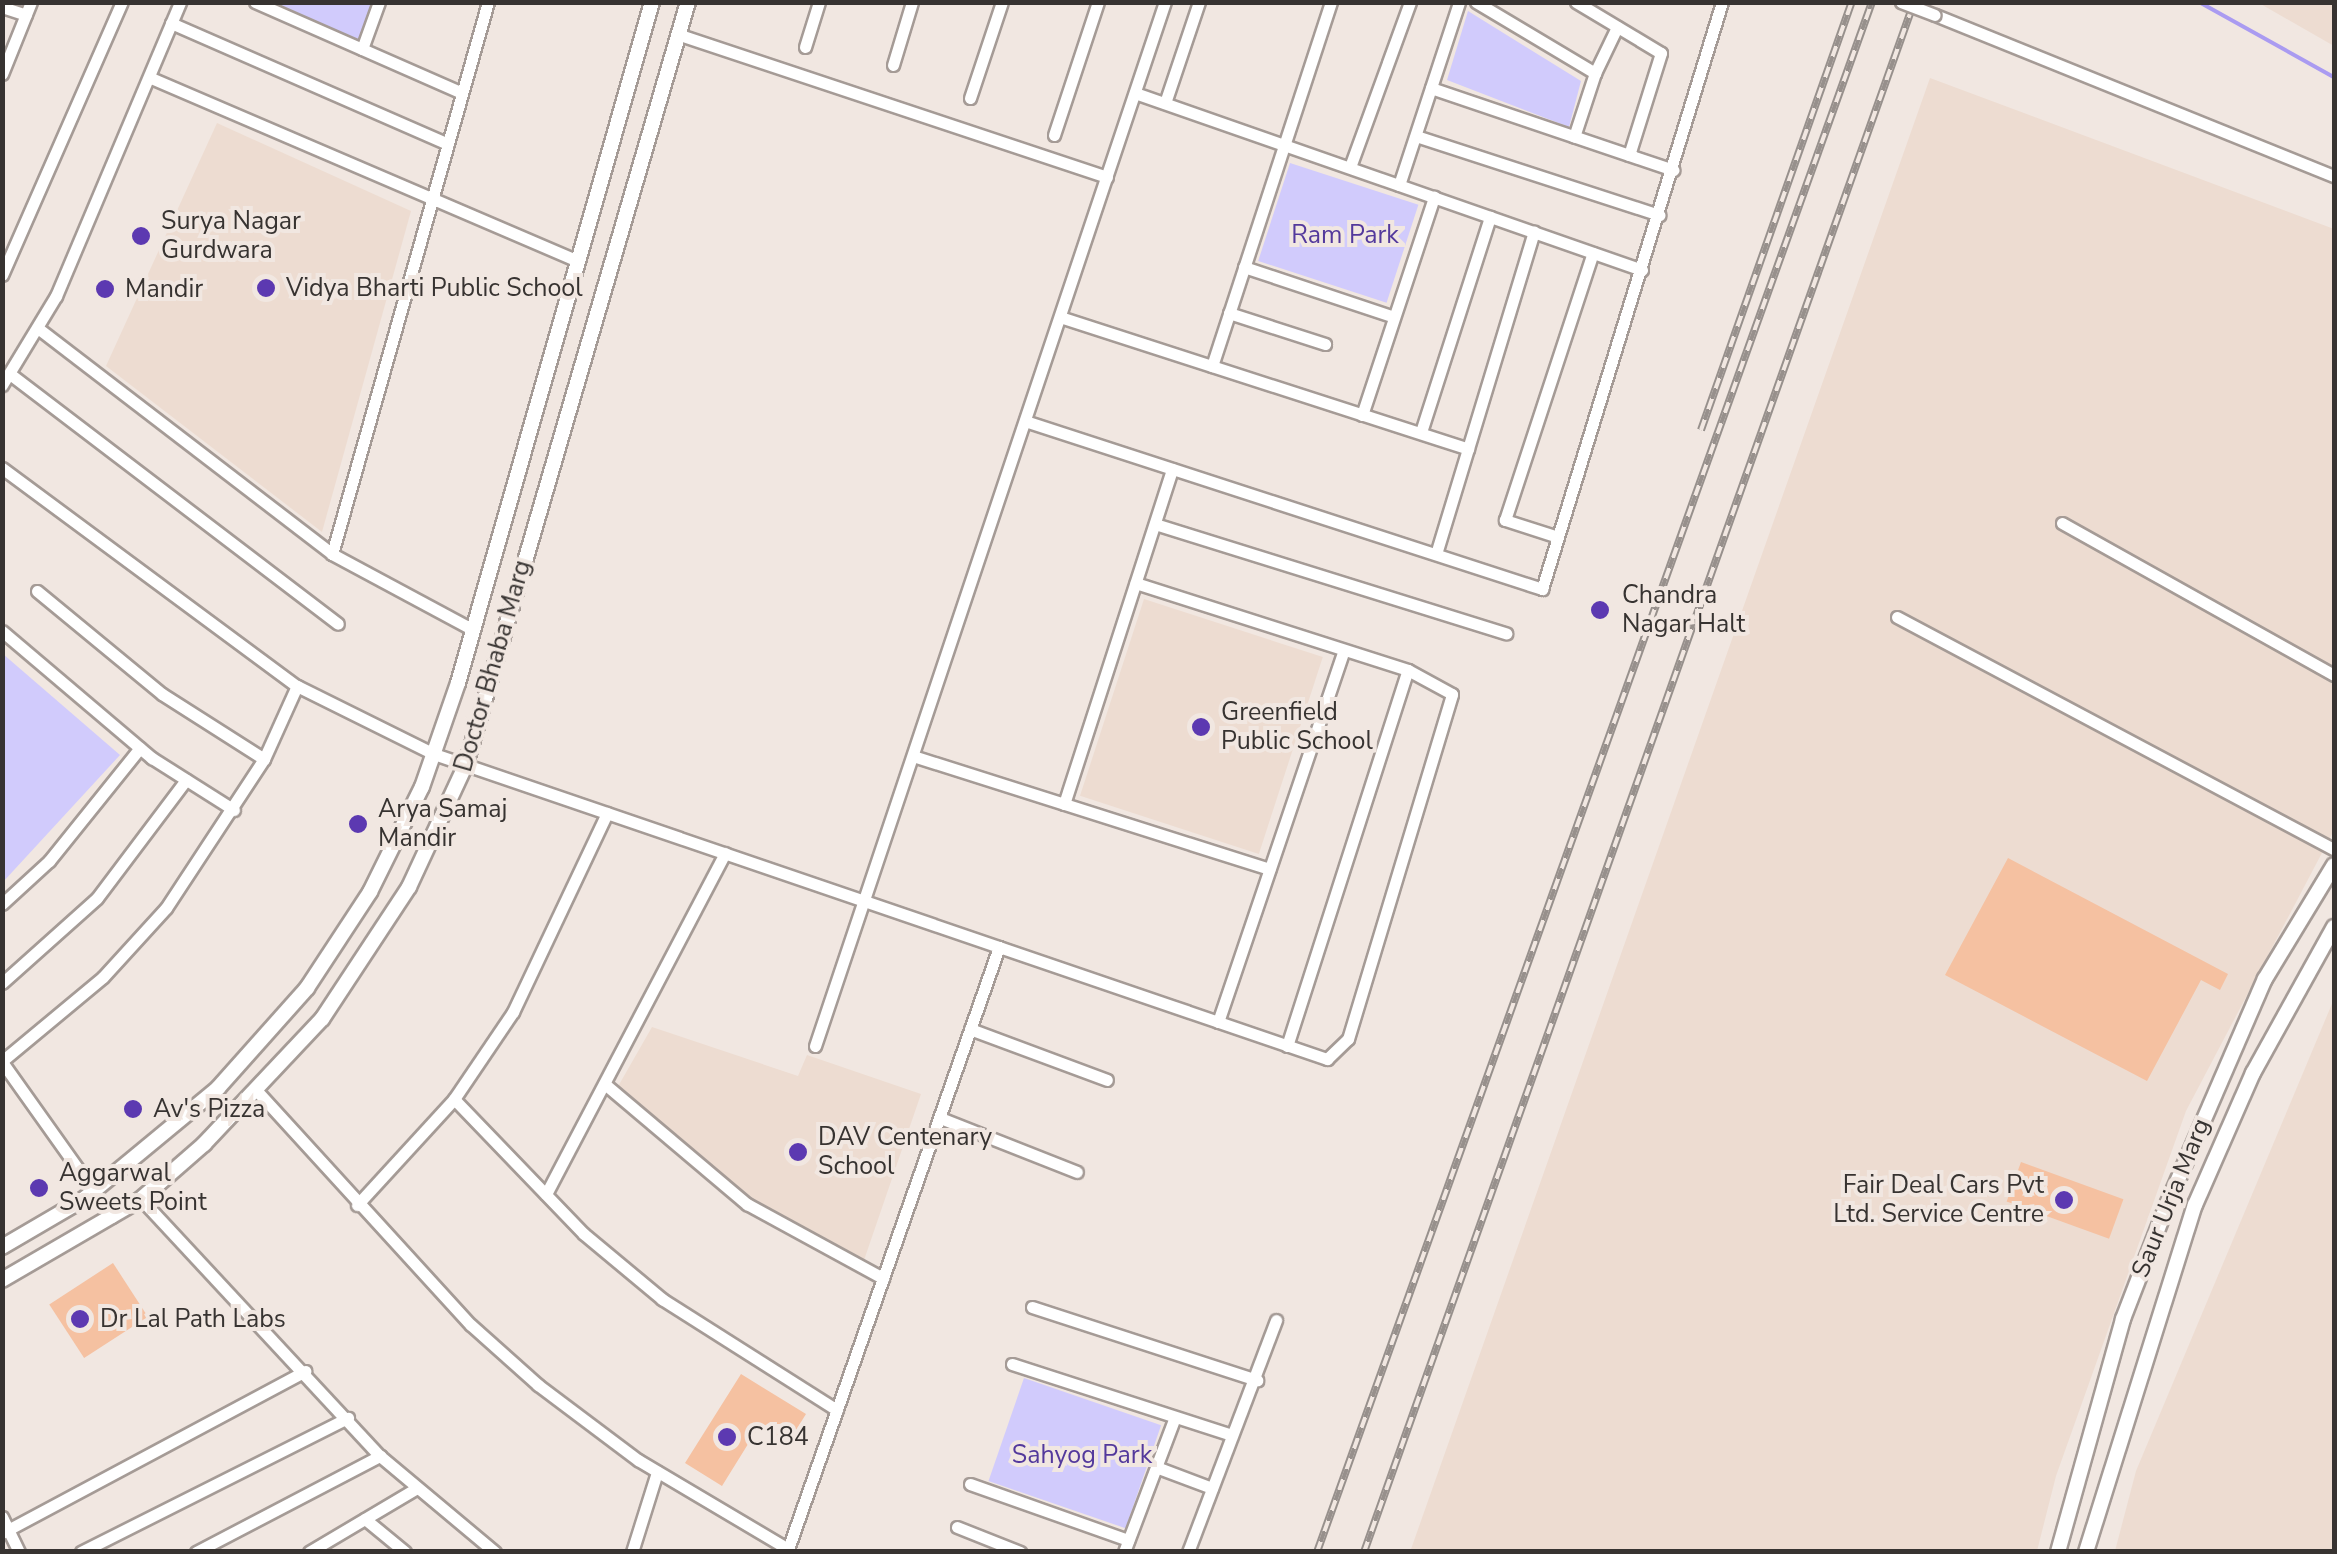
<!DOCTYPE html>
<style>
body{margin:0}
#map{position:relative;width:2337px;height:1554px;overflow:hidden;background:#f1e7e1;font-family:"Nunito Sans",sans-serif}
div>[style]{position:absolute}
.built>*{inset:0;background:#eddcd1;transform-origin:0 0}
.green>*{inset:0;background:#d1cbfc;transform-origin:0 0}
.stream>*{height:4px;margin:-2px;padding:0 2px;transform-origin:2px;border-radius:2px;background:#aa9bf1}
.building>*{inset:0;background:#f5c1a1;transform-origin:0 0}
.roads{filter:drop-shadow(2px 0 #a59b96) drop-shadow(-2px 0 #a59b96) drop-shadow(0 2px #a59b96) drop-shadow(0 -2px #a59b96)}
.minor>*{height:11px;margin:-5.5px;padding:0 5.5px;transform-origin:5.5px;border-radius:5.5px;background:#fff}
.tertiary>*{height:14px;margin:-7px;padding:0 7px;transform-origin:7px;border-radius:7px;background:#fff}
.rail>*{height:8px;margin-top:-4px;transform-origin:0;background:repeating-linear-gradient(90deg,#f1e7e1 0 11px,#97908c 0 22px);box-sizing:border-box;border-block:2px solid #97908c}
.bridges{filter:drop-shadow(2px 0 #a59b96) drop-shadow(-2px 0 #a59b96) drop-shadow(0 2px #a59b96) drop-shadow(0 -2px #a59b96)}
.minor-bridge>*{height:11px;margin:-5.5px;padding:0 5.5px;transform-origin:5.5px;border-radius:5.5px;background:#fff}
.dots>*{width:28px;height:28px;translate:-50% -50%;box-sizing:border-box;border:5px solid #f1e7e1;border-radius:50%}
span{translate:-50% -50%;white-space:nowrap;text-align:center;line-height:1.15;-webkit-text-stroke:8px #f1e7e1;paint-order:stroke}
.poi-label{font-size:25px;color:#373331}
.left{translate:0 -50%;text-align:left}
.right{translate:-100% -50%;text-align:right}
.park-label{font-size:25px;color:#53399c}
.street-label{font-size:25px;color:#373331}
.frame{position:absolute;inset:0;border:5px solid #373331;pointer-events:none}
</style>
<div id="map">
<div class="built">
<i style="clip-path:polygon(2259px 3px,2334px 3px,2334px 46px)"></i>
<i style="clip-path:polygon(1930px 78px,2334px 229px,2334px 830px,2186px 1111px,2056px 1476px,2037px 1551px,1410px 1552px)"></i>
<i style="clip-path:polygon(217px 123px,411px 211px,322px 532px,106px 366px)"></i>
<i style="left:1144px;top:599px;width:188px;height:207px;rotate:18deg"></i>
<i style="clip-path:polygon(2334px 999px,2334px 1551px,2115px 1551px,2136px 1471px)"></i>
<i style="clip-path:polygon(652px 1027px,798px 1076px,807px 1055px,921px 1094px,862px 1266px,766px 1209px,616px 1090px)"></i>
</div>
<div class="green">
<i style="clip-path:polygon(269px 3px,375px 3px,360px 44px)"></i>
<i style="clip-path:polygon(1468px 11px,1581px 81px,1569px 127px,1447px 80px)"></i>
<i style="left:1290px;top:163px;width:135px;height:103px;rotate:18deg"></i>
<i style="clip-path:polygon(3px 654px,120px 755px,3px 882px,2px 882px)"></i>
<i style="left:1024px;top:1378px;width:145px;height:109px;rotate:19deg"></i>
</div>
<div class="stream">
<i style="left:2199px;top:2px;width:154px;rotate:29.1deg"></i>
</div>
<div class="building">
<i style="clip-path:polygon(2008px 858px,2228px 974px,2220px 990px,2201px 980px,2147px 1081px,1945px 975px)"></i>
<i style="left:2021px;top:1162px;width:109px;height:42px;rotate:20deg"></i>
<i style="left:113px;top:1263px;width:64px;height:76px;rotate:57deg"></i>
<i style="clip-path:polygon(741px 1374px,806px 1414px,786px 1446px,758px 1428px,722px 1486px,685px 1463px)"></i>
</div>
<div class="roads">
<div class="minor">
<i style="left:255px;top:2px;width:226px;rotate:23.7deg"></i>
<i style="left:1476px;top:2px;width:139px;rotate:30.8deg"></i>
<i style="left:1595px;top:73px;width:67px;rotate:108.2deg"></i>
<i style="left:1576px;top:2px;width:99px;rotate:31deg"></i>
<i style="left:1661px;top:53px;width:107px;rotate:107.4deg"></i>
<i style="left:2px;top:7px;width:25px;rotate:18deg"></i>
<i style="left:1935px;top:15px;width:430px;rotate:22deg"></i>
<i style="left:171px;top:23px;width:302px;rotate:23.6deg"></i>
<i style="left:680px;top:35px;width:450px;rotate:18.4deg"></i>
<i style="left:805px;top:47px;width:47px;rotate:-72.7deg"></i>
<i style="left:362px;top:49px;width:50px;rotate:-70.1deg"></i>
<i style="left:893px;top:65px;width:66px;rotate:-73.2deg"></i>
<i style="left:1595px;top:73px;width:51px;rotate:-64.4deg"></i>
<i style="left:2px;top:74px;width:78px;rotate:-68.1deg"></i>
<i style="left:151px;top:78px;width:461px;rotate:23.2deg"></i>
<i style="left:1431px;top:88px;width:256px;rotate:18.7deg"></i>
<i style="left:1135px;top:93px;width:537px;rotate:19.24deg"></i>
<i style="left:970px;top:98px;width:101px;rotate:-71.6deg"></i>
<i style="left:1165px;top:103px;width:107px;rotate:-71.4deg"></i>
<i style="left:1054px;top:135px;width:140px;rotate:-71.7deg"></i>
<i style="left:1416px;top:136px;width:256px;rotate:18deg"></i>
<i style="left:1350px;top:167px;width:176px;rotate:-70deg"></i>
<i style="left:1399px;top:185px;width:193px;rotate:-71.8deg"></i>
<i style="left:1244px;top:267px;width:158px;rotate:18.4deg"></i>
<i style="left:2px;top:275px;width:298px;rotate:-66.3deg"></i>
<i style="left:1229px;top:313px;width:101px;rotate:17.9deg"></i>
<i style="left:1060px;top:317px;width:429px;rotate:17.9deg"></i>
<i style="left:39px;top:329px;width:369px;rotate:37.5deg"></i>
<i style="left:332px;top:554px;width:157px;rotate:28.2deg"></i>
<i style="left:1212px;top:366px;width:383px;rotate:-71.9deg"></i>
<i style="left:10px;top:374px;width:412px;rotate:37.3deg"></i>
<i style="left:2px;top:385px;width:104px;rotate:-58.8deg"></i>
<i style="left:56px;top:296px;width:319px;rotate:-67.1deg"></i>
<i style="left:1362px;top:415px;width:230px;rotate:-71.7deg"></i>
<i style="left:1025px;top:421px;width:544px;rotate:18deg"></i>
<i style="left:1542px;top:589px;width:614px;rotate:-72.95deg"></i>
<i style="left:1421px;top:432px;width:226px;rotate:-72.2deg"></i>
<i style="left:2px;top:468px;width:367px;rotate:36.5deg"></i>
<i style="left:297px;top:686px;width:153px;rotate:26.4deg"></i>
<i style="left:434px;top:754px;width:944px;rotate:18.86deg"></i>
<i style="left:1327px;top:1059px;width:29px;rotate:-44deg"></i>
<i style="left:1348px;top:1039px;width:360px;rotate:-73.2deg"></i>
<i style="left:1452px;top:694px;width:50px;rotate:-151.4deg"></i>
<i style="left:1408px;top:670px;width:286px;rotate:-162.3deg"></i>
<i style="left:2062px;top:523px;width:312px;rotate:29.2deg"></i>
<i style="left:1155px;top:524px;width:368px;rotate:17.3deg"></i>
<i style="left:1558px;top:537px;width:56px;rotate:-162.2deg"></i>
<i style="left:1505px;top:520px;width:281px;rotate:-71.8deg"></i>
<i style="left:332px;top:554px;width:574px;rotate:-74.22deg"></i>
<i style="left:1436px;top:554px;width:337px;rotate:-73.1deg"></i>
<i style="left:37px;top:591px;width:162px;rotate:39.5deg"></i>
<i style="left:162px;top:694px;width:121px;rotate:32.5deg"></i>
<i style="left:1897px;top:617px;width:495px;rotate:28deg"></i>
<i style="left:2px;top:631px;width:197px;rotate:40.3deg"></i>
<i style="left:152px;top:758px;width:97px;rotate:32.4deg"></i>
<i style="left:913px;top:756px;width:374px;rotate:17.6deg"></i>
<i style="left:1064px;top:804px;width:352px;rotate:-72.1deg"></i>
<i style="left:2px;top:904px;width:64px;rotate:-42.5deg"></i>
<i style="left:49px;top:861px;width:145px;rotate:-51.2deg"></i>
<i style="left:2px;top:983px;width:127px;rotate:-41.8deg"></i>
<i style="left:97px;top:898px;width:148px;rotate:-53deg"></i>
<i style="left:1218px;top:1022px;width:390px;rotate:-71.3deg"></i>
<i style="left:970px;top:1029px;width:146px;rotate:20.4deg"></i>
<i style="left:815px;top:1046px;width:1101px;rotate:-71.47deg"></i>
<i style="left:1287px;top:1046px;width:395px;rotate:-72.2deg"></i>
<i style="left:2px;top:1061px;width:131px;rotate:-39.7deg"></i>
<i style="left:103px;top:977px;width:93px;rotate:-47.6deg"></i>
<i style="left:166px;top:908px;width:178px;rotate:-56.7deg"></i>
<i style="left:264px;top:759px;width:80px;rotate:-65.7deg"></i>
<i style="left:2px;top:1062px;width:190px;rotate:54.6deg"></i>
<i style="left:606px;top:1085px;width:185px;rotate:40.2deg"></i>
<i style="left:747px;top:1204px;width:155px;rotate:28.6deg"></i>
<i style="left:257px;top:1091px;width:317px;rotate:47.6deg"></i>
<i style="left:471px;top:1325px;width:90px;rotate:41.8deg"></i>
<i style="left:538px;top:1385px;width:125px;rotate:36.9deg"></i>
<i style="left:638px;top:1460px;width:174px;rotate:30.7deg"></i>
<i style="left:454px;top:1099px;width:187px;rotate:46.1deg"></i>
<i style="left:584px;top:1234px;width:102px;rotate:39.8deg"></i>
<i style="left:662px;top:1299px;width:207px;rotate:32.4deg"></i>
<i style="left:940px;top:1118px;width:147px;rotate:21.5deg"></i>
<i style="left:546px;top:1194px;width:385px;rotate:-62.3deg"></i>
<i style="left:141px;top:1199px;width:351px;rotate:47.1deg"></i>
<i style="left:380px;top:1456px;width:150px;rotate:39.9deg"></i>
<i style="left:357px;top:1205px;width:144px;rotate:-47.5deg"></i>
<i style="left:454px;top:1099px;width:105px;rotate:-55.9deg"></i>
<i style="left:513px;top:1012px;width:220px;rotate:-64.7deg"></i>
<i style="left:1032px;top:1307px;width:237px;rotate:18deg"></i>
<i style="left:1012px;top:1364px;width:231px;rotate:17.9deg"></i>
<i style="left:1156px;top:1467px;width:60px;rotate:20.6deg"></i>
<i style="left:970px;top:1484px;width:168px;rotate:19.5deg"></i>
<i style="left:2px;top:1517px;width:39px;rotate:64deg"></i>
<i style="left:365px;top:1519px;width:52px;rotate:39.5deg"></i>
<i style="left:957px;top:1527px;width:68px;rotate:21.6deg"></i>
<i style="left:2px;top:1533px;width:344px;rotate:-28.1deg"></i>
<i style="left:81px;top:1552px;width:299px;rotate:-26.7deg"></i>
<i style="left:196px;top:1552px;width:208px;rotate:-27.6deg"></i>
<i style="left:309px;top:1552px;width:123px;rotate:-30.7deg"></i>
<i style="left:632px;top:1552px;width:84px;rotate:-72.6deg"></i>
<i style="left:787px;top:1552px;width:641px;rotate:-70.69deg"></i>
<i style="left:1124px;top:1552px;width:144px;rotate:-69.3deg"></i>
<i style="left:1188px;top:1552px;width:248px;rotate:-69.2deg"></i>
</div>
<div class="tertiary">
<i style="left:2px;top:1247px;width:95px;rotate:-30.3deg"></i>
<i style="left:84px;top:1199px;width:174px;rotate:-39.6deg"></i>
<i style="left:218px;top:1088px;width:134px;rotate:-48.3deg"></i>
<i style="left:307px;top:988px;width:115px;rotate:-56.7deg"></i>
<i style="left:370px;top:892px;width:117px;rotate:-63.7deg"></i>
<i style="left:422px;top:787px;width:110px;rotate:-70.9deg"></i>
<i style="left:458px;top:683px;width:708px;rotate:-74.1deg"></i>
<i style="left:2px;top:1280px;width:161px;rotate:-30.2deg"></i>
<i style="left:141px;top:1199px;width:84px;rotate:-41.1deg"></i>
<i style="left:204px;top:1144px;width:172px;rotate:-46.7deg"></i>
<i style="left:322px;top:1019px;width:158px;rotate:-56.6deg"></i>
<i style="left:409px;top:887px;width:136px;rotate:-65.1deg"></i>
<i style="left:466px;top:764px;width:794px;rotate:-73.76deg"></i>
<i style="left:2058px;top:1552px;width:242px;rotate:-74.4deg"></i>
<i style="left:2123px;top:1319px;width:122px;rotate:-68.9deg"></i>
<i style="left:2167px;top:1205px;width:246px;rotate:-66.6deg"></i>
<i style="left:2265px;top:979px;width:133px;rotate:-58.8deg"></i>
<i style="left:2086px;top:1552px;width:364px;rotate:-72.6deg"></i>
<i style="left:2195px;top:1205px;width:144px;rotate:-66.3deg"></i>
<i style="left:2253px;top:1073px;width:167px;rotate:-61deg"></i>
</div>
</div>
<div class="rail">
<i style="left:1701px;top:430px;width:454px;rotate:-70.6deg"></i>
<i style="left:1317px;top:1552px;width:1646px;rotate:-70.3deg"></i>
<i style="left:1364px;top:1552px;width:1645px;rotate:-70.46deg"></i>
</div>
<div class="bridges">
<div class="minor-bridge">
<i style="left:1901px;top:2px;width:36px;rotate:21deg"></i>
</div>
</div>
<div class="dots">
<i style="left:141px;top:236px;background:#5c39b1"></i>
<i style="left:266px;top:288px;background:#5c39b1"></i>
<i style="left:105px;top:289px;background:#5c39b1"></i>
<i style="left:1600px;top:610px;background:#5c39b1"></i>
<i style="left:1201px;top:727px;background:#5c39b1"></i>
<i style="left:358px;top:824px;background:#5c39b1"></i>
<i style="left:133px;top:1109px;background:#5c39b1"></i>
<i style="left:798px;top:1152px;background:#5c39b1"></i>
<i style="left:39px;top:1188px;background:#5c39b1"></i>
<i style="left:2064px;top:1200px;background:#5c39b1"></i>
<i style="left:80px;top:1319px;background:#5c39b1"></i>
<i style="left:727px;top:1437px;background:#5c39b1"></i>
</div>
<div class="poi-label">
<span class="left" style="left:161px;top:236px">Surya Nagar<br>Gurdwara</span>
<span class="left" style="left:286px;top:288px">Vidya Bharti Public School</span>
<span class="left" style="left:125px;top:289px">Mandir</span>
<span class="left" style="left:1622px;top:610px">Chandra<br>Nagar Halt</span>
<span class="left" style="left:1221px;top:727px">Greenfield<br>Public School</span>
<span class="left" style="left:378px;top:824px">Arya Samaj<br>Mandir</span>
<span class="left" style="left:153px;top:1109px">Av's Pizza</span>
<span class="left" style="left:818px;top:1152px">DAV Centenary<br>School</span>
<span class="left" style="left:59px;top:1188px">Aggarwal<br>Sweets Point</span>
<span class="right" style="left:2044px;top:1200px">Fair Deal Cars Pvt<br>Ltd. Service Centre</span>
<span class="left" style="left:100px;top:1319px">Dr Lal Path Labs</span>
<span class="left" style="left:747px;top:1437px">C184</span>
</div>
<div class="park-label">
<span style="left:1345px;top:235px">Ram Park</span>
<span style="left:1082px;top:1455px">Sahyog Park</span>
</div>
<div class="street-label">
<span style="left:493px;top:666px;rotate:-74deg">Doctor Bhaba Marg</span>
<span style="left:2171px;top:1198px;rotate:-68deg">Saur Urja Marg</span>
</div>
<div class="frame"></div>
</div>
